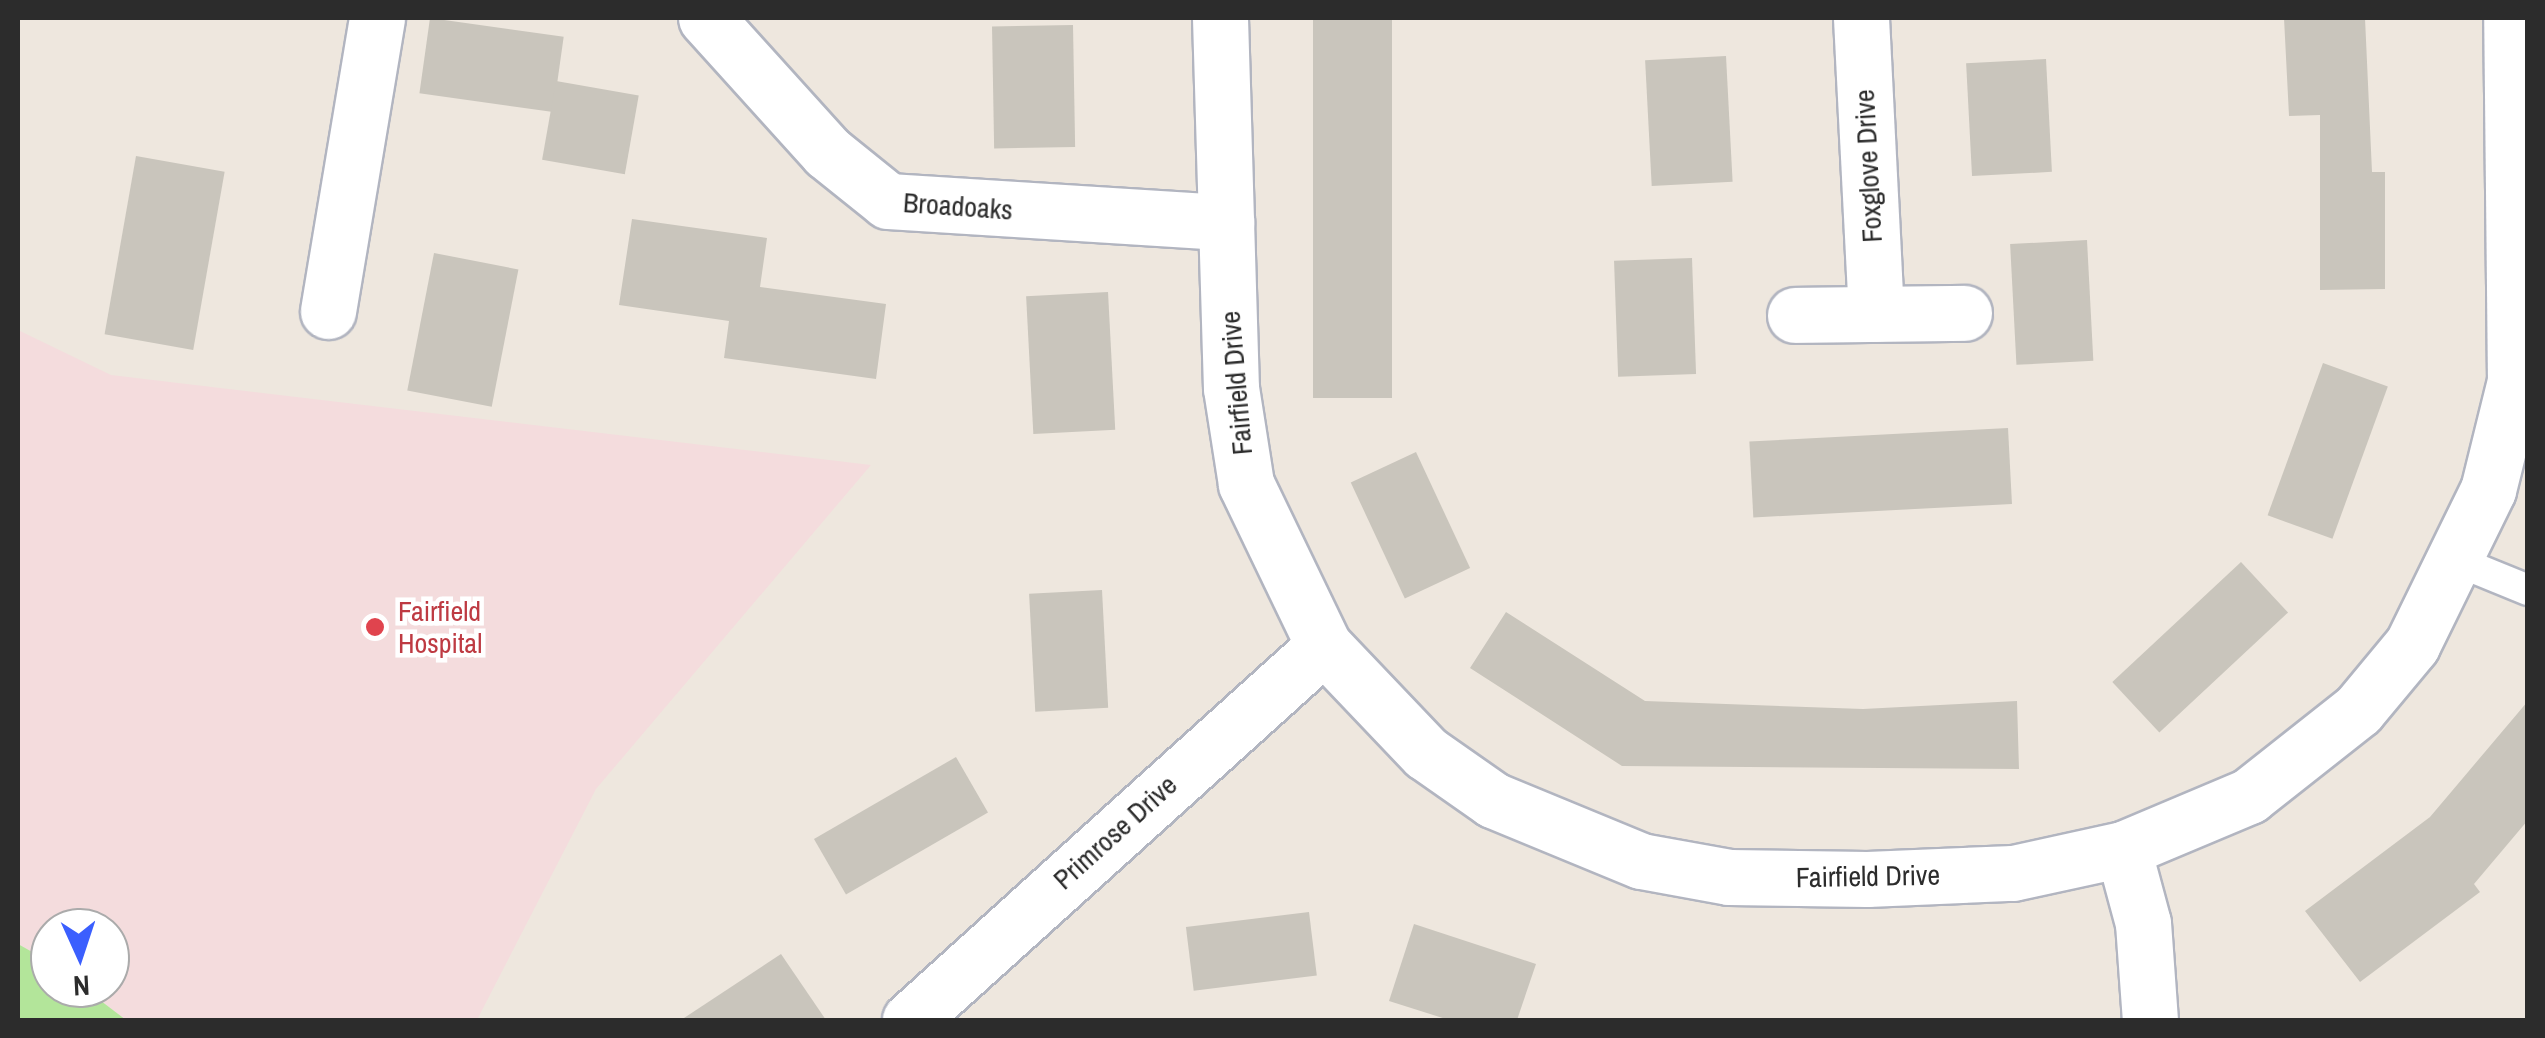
<!DOCTYPE html>
<style>
body{margin:0}
#map{position:relative;width:2545px;height:1038px;overflow:hidden;background:#eee7de;font-family:"Archivo Narrow",sans-serif}
div>[style]{position:absolute}
.medical>*{inset:0;background:#f4dcdd}
.green>*{inset:0;background:#b3e59a}
.building>*{inset:0;background:#c9c5bc;transform-origin:0 0}
.roads{filter:drop-shadow(2px 0 #b2b5c0) drop-shadow(-2px 0 #b2b5c0) drop-shadow(0 2px #b2b5c0) drop-shadow(0 -2px #b2b5c0)}
.service>*{height:30px;margin:-15px;padding:0 15px;transform-origin:15px;border-radius:15px;background:#fff}
.minor>*{height:55px;margin:-27.5px;padding:0 27.5px;transform-origin:27.5px;border-radius:27.5px;background:#fff}
.dots>*{width:28px;height:28px;translate:-50% -50%;box-sizing:border-box;border:5px solid #fff;border-radius:50%}
span{translate:-50% -50%;white-space:nowrap;text-align:center;line-height:1.15;-webkit-text-stroke:9px #fff;paint-order:stroke}
.street-label{font-size:28px;color:#2c2c2c}
.health-label{font-size:28px;color:#be3a42}
.left{translate:0 -50%;text-align:left}
.frame{position:absolute;inset:0;border:20px solid #2c2c2c;pointer-events:none}
.north{position:absolute;left:30px;top:908px;width:100px;height:100px;box-sizing:border-box;background:#fff;border:2px solid #ababab;border-radius:50%;rotate:177deg;font-size:28px;font-weight:700;line-height:40px;text-align:center;color:#2c2c2c}
.north::after{content:'';display:block;margin:auto;width:35px;height:45px;background:#3b5ffe;clip-path:polygon(50% 0,100% 100%,50% 72%,0 100%)}
</style>
<div id="map">
<div class="medical">
<i style="clip-path:polygon(18px 330px,111px 375px,871px 465px,596px 789px,477px 1020px,126px 1020px,84px 988px,110px 988px,110px 928px,50px 928px,50px 962px,18px 944px)"></i>
</div>
<div class="green">
<i style="clip-path:polygon(18px 944px,50px 962px,50px 988px,84px 988px,126px 1020px,18px 1020px)"></i>
</div>
<div class="building">
<i style="left:430px;top:18px;width:135px;height:76px;rotate:8deg"></i>
<i style="left:1313px;top:18px;width:79px;height:380px"></i>
<i style="clip-path:polygon(2284px 18px,2365px 18px,2372px 172px,2385px 172px,2385px 289px,2320px 290px,2320px 115px,2289px 116px)"></i>
<i style="left:1073px;top:25px;width:122px;height:81px;rotate:89deg"></i>
<i style="left:1726px;top:56px;width:126px;height:81px;rotate:87deg"></i>
<i style="left:2046px;top:59px;width:113px;height:80px;rotate:87deg"></i>
<i style="left:556px;top:81px;width:84px;height:80px;rotate:10deg"></i>
<i style="left:136px;top:156px;width:90px;height:181px;rotate:10deg"></i>
<i style="clip-path:polygon(632px 219px,767px 238px,760px 287px,886px 304px,876px 379px,724px 358px,729px 321px,619px 305px)"></i>
<i style="left:2087px;top:240px;width:121px;height:77px;rotate:87deg"></i>
<i style="left:434px;top:253px;width:86px;height:140px;rotate:11deg"></i>
<i style="left:1692px;top:258px;width:116px;height:78px;rotate:88deg"></i>
<i style="left:1108px;top:292px;width:138px;height:82px;rotate:87deg"></i>
<i style="left:2323px;top:363px;width:69px;height:162px;rotate:20deg"></i>
<i style="left:2008px;top:428px;width:76px;height:259px;rotate:87deg"></i>
<i style="left:1416px;top:452px;width:128px;height:72px;rotate:65deg"></i>
<i style="left:2241px;top:562px;width:69px;height:176px;rotate:47deg"></i>
<i style="left:1102px;top:590px;width:118px;height:73px;rotate:87deg"></i>
<i style="clip-path:polygon(1506px 612px,1645px 701px,1863px 709px,2017px 701px,2019px 769px,1622px 766px,1470px 668px)"></i>
<i style="clip-path:polygon(2528px 701px,2528px 820px,2474px 884px,2480px 892px,2360px 982px,2305px 911px,2430px 817px)"></i>
<i style="left:956px;top:757px;width:64px;height:164px;rotate:60deg"></i>
<i style="left:1309px;top:912px;width:64px;height:124px;rotate:83deg"></i>
<i style="clip-path:polygon(1414px 924px,1536px 964px,1517px 1020px,1449px 1020px,1389px 1001px)"></i>
<i style="clip-path:polygon(781px 954px,826px 1020px,681px 1020px)"></i>
</div>
<div class="roads">
<div class="service">
<i style="left:2457px;top:561px;width:77px;rotate:22.2deg"></i>
</div>
<div class="minor">
<i style="left:706px;top:18px;width:181px;rotate:47.9deg"></i>
<i style="left:827px;top:152px;width:78px;rotate:38.8deg"></i>
<i style="left:888px;top:201px;width:339px;rotate:3.6deg"></i>
<i style="left:1220px;top:18px;width:370px;rotate:88.3deg"></i>
<i style="left:1231px;top:388px;width:97px;rotate:81.1deg"></i>
<i style="left:1246px;top:484px;width:180px;rotate:64.3deg"></i>
<i style="left:1324px;top:646px;width:148px;rotate:46.4deg"></i>
<i style="left:1426px;top:753px;width:82px;rotate:35deg"></i>
<i style="left:1493px;top:800px;width:160px;rotate:22.4deg"></i>
<i style="left:1641px;top:861px;width:89px;rotate:10.3deg"></i>
<i style="left:1729px;top:877px;width:138px;rotate:0.8deg"></i>
<i style="left:1867px;top:879px;width:146px;rotate:-2.4deg"></i>
<i style="left:2013px;top:873px;width:113px;rotate:-12.3deg"></i>
<i style="left:2123px;top:849px;width:137px;rotate:-22.8deg"></i>
<i style="left:2249px;top:796px;width:139px;rotate:-38.3deg"></i>
<i style="left:2358px;top:710px;width:85px;rotate:-50.3deg"></i>
<i style="left:2412px;top:645px;width:173px;rotate:-63.9deg"></i>
<i style="left:2488px;top:490px;width:112px;rotate:-76.1deg"></i>
<i style="left:2515px;top:381px;width:363px;rotate:-90.6deg"></i>
<i style="left:1861px;top:18px;width:296px;rotate:87.1deg"></i>
<i style="left:328px;top:311px;width:297px;rotate:-80.5deg"></i>
<i style="left:1795px;top:315px;width:169px;rotate:-0.7deg"></i>
<i style="left:2123px;top:849px;width:77px;rotate:74.9deg"></i>
<i style="left:2143px;top:923px;width:97px;rotate:85.9deg"></i>
<i style="left:910px;top:1020px;width:558px;rotate:-42.09deg"></i>
</div>
</div>
<div class="dots">
<i style="left:375px;top:627px;background:#e0444e"></i>
</div>
<div class="street-label">
<span style="left:1868px;top:166px;rotate:-93deg">Foxglove Drive</span>
<span style="left:958px;top:206px;rotate:4deg">Broadoaks</span>
<span style="left:1236px;top:383px;rotate:-95deg">Fairfield Drive</span>
<span style="left:1115px;top:832px;rotate:-42deg">Primrose Drive</span>
<span style="left:1868px;top:876px;rotate:-1deg">Fairfield Drive</span>
</div>
<div class="health-label">
<span class="left" style="left:398px;top:627px">Fairfield<br>Hospital</span>
</div>
<div class="frame"></div>
<div class="north">N</div>
</div>
